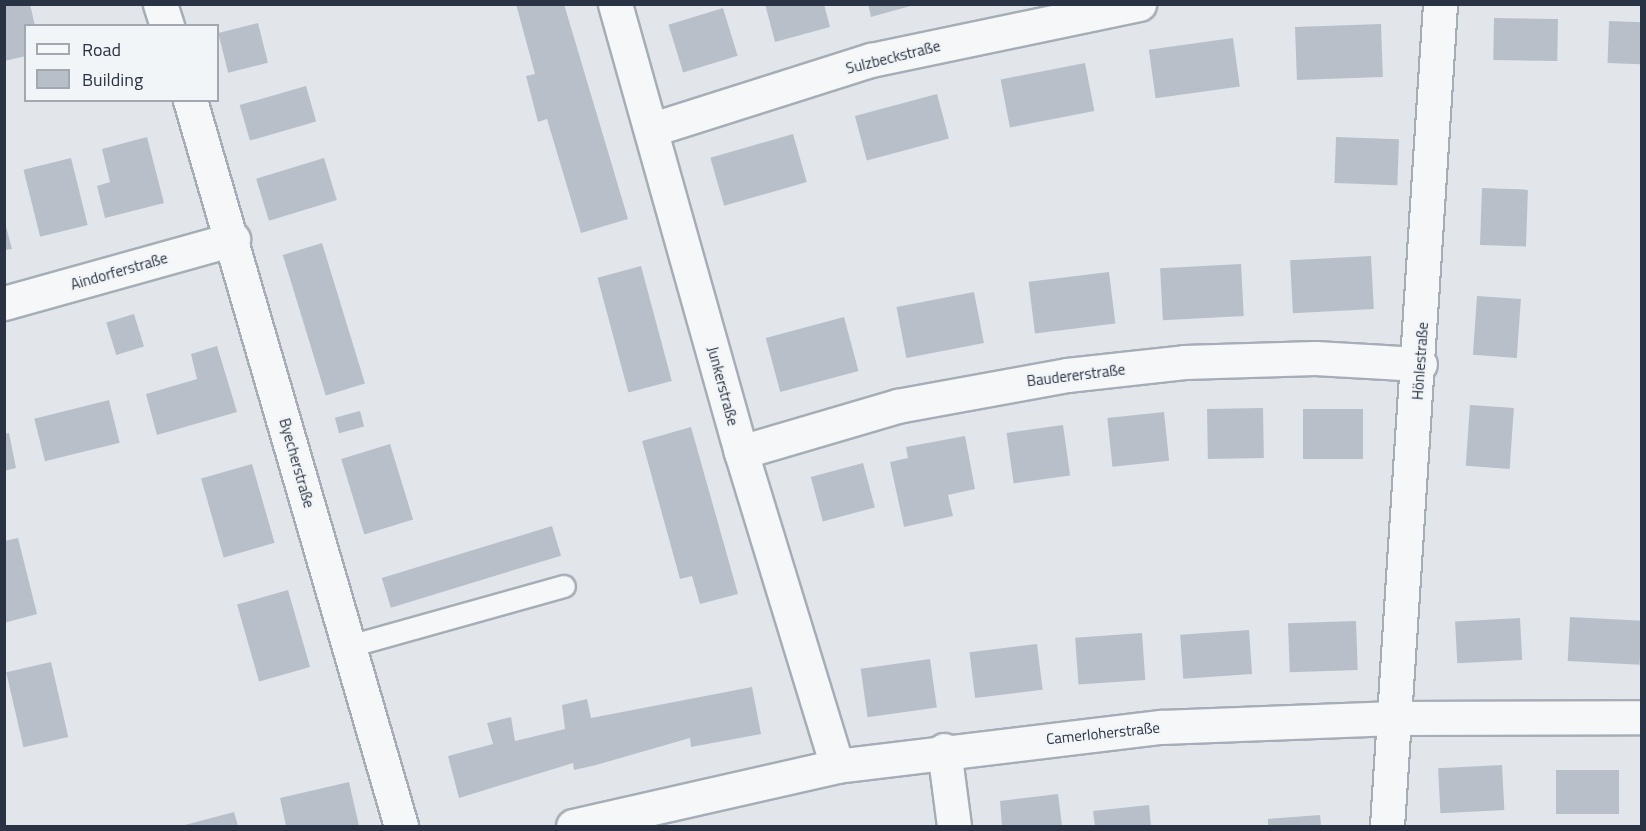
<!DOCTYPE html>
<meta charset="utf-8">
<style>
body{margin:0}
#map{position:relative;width:1646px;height:831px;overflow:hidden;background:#e2e6eb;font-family:"Titillium Web",sans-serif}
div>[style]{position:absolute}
.building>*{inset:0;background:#b9bfc9;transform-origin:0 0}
.roads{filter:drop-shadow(2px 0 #a7adb6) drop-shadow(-2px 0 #a7adb6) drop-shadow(0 2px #a7adb6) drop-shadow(0 -2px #a7adb6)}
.lane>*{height:21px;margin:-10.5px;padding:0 10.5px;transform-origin:10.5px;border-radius:10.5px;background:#f5f7f9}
.street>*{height:33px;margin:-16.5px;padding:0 16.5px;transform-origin:16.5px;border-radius:16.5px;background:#f5f7f9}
span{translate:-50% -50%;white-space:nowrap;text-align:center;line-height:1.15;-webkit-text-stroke:4.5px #f2f5f8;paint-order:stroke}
.street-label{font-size:15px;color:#2a3344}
.frame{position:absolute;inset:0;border:6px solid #2a3344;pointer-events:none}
.legend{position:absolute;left:24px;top:24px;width:195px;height:78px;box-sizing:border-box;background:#f2f5f8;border:2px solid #a2a7b0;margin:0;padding:8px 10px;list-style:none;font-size:18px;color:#2a3344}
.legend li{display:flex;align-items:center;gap:12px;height:30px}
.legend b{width:30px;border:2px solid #a2a7b0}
</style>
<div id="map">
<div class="building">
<i style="clip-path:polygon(4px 4px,30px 4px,35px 26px,26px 26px,26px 56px,4px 61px)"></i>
<i style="clip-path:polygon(516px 4px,564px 4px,628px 219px,581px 233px,547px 119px,538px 122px,526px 76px,535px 74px)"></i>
<i style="clip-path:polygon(765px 4px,824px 4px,830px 27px,775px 42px)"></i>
<i style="clip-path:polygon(868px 4px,914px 4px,914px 5px,871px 17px)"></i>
<i style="left:723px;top:8px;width:50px;height:57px;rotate:73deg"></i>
<i style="left:1494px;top:18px;width:64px;height:42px;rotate:1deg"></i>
<i style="left:1609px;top:21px;width:33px;height:42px;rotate:2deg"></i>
<i style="left:258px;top:23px;width:41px;height:41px;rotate:76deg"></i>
<i style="left:1381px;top:24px;width:53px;height:86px;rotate:88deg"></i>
<i style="left:1233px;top:38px;width:49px;height:85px;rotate:82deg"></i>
<i style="left:1085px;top:63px;width:49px;height:86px;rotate:79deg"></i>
<i style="left:306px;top:86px;width:37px;height:69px;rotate:74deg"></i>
<i style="left:937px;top:94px;width:46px;height:85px;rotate:75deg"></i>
<i style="left:793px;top:134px;width:50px;height:86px;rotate:74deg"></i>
<i style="clip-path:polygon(147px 137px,164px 203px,105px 218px,97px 186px,110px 182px,102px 149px)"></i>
<i style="left:1336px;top:137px;width:63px;height:46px;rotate:2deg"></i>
<i style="left:71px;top:158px;width:69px;height:49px;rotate:76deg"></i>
<i style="left:324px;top:158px;width:44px;height:71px;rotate:73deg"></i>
<i style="left:1482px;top:188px;width:46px;height:57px;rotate:2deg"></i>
<i style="clip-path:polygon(4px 219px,12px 249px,4px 250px)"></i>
<i style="left:322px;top:243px;width:147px;height:41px;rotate:73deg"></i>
<i style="left:1371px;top:256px;width:53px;height:81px;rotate:87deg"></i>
<i style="left:1241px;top:264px;width:52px;height:81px;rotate:87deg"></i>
<i style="left:641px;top:266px;width:119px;height:45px;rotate:75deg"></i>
<i style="left:1109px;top:272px;width:52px;height:81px;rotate:83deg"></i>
<i style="left:974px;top:292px;width:52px;height:79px;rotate:79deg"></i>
<i style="left:1477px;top:296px;width:44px;height:59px;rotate:4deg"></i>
<i style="left:134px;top:314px;width:34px;height:29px;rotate:73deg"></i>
<i style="left:844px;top:317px;width:56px;height:81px;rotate:75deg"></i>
<i style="clip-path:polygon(217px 346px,237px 412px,157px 435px,146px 394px,197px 379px,191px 354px)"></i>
<i style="left:109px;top:400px;width:44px;height:77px;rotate:76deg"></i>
<i style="left:1470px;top:405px;width:44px;height:61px;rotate:4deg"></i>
<i style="left:1263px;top:408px;width:50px;height:56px;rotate:89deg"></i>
<i style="left:1303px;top:409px;width:60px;height:50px"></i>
<i style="left:360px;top:411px;width:16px;height:26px;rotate:75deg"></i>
<i style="left:1164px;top:412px;width:49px;height:57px;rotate:84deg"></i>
<i style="left:1063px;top:425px;width:51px;height:57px;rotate:82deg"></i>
<i style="clip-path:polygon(691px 427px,738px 594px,700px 604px,692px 576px,680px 579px,642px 441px)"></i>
<i style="clip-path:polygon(9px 433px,16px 468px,4px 471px,4px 434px)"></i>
<i style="clip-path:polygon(965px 436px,975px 489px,948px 495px,953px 516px,904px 527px,890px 462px,908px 458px,906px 447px)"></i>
<i style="left:390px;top:444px;width:79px;height:51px;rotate:73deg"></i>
<i style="left:863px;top:463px;width:46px;height:54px;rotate:75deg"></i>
<i style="left:252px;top:464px;width:82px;height:53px;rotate:74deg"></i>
<i style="left:552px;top:526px;width:31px;height:178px;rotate:73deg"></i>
<i style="clip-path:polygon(18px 538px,37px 614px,4px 623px,4px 541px)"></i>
<i style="left:288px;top:590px;width:80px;height:53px;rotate:74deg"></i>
<i style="left:1570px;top:617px;width:72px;height:44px;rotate:3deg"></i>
<i style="left:1520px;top:618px;width:42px;height:65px;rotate:87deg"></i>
<i style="left:1356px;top:621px;width:49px;height:68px;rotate:88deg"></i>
<i style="left:1249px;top:630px;width:44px;height:69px;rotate:86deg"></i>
<i style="left:1142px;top:633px;width:47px;height:67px;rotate:86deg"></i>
<i style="left:1037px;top:644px;width:46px;height:68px;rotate:83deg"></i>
<i style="left:930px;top:659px;width:49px;height:70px;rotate:82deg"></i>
<i style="left:51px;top:662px;width:77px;height:46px;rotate:77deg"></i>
<i style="clip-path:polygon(752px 687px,761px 734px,691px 747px,690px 738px,596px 765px,574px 770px,573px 763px,459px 798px,448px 756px,493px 744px,487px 723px,511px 717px,515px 741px,565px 729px,562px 705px,587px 699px,591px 718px)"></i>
<i style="left:1502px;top:765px;width:45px;height:64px;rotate:87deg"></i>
<i style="left:1556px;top:770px;width:63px;height:44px"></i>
<i style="clip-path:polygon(349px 782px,359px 826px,286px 826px,280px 798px)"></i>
<i style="clip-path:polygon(1058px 794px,1062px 826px,1002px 826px,1000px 801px)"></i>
<i style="clip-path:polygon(1149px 805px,1151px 826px,1095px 826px,1093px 811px)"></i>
<i style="clip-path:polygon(234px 812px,238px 826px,181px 826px)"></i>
<i style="clip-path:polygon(1320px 815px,1321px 826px,1268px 826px,1268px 819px)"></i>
</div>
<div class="roads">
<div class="lane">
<i style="left:349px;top:646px;width:223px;rotate:-15.6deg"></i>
</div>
<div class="street">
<i style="left:160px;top:4px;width:23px;rotate:72deg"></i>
<i style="left:615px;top:4px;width:465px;rotate:74.3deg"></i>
<i style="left:741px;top:452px;width:328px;rotate:73deg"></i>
<i style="left:190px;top:100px;width:756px;rotate:73.79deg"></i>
<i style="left:653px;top:129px;width:229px;rotate:-17.6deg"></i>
<i style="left:871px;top:60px;width:274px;rotate:-11.8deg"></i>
<i style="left:4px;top:303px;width:238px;rotate:-15.6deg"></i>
<i style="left:741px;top:452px;width:163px;rotate:-16.4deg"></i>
<i style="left:897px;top:406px;width:173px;rotate:-10.3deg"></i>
<i style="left:1067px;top:375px;width:118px;rotate:-6.3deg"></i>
<i style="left:1184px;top:362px;width:131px;rotate:-1.7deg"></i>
<i style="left:1315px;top:358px;width:105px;rotate:3.3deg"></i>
<i style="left:944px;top:750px;width:77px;rotate:82.5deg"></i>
<i style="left:573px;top:826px;width:271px;rotate:-12.8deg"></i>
<i style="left:837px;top:766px;width:326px;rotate:-6.9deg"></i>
<i style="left:1161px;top:727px;width:234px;rotate:-2.2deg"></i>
<i style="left:1395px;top:718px;width:247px;rotate:-0.2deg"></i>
<i style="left:1387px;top:826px;width:824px;rotate:-86.31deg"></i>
</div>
</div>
<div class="street-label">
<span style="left:893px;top:57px;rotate:-14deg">Sulzbeckstraße</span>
<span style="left:119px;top:271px;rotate:-16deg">Aindorferstraße</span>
<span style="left:1420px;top:361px;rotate:-86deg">Hönlestraße</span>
<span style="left:1076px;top:375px;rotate:-7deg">Baudererstraße</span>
<span style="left:723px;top:386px;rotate:75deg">Junkerstraße</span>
<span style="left:297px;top:463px;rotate:74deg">Byecherstraße</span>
<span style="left:1103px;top:733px;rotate:-6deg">Camerloherstraße</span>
</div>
<div class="frame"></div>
<ul class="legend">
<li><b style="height:8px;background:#f5f7f9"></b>Road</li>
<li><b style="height:16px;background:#b9bfc9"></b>Building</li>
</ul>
</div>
